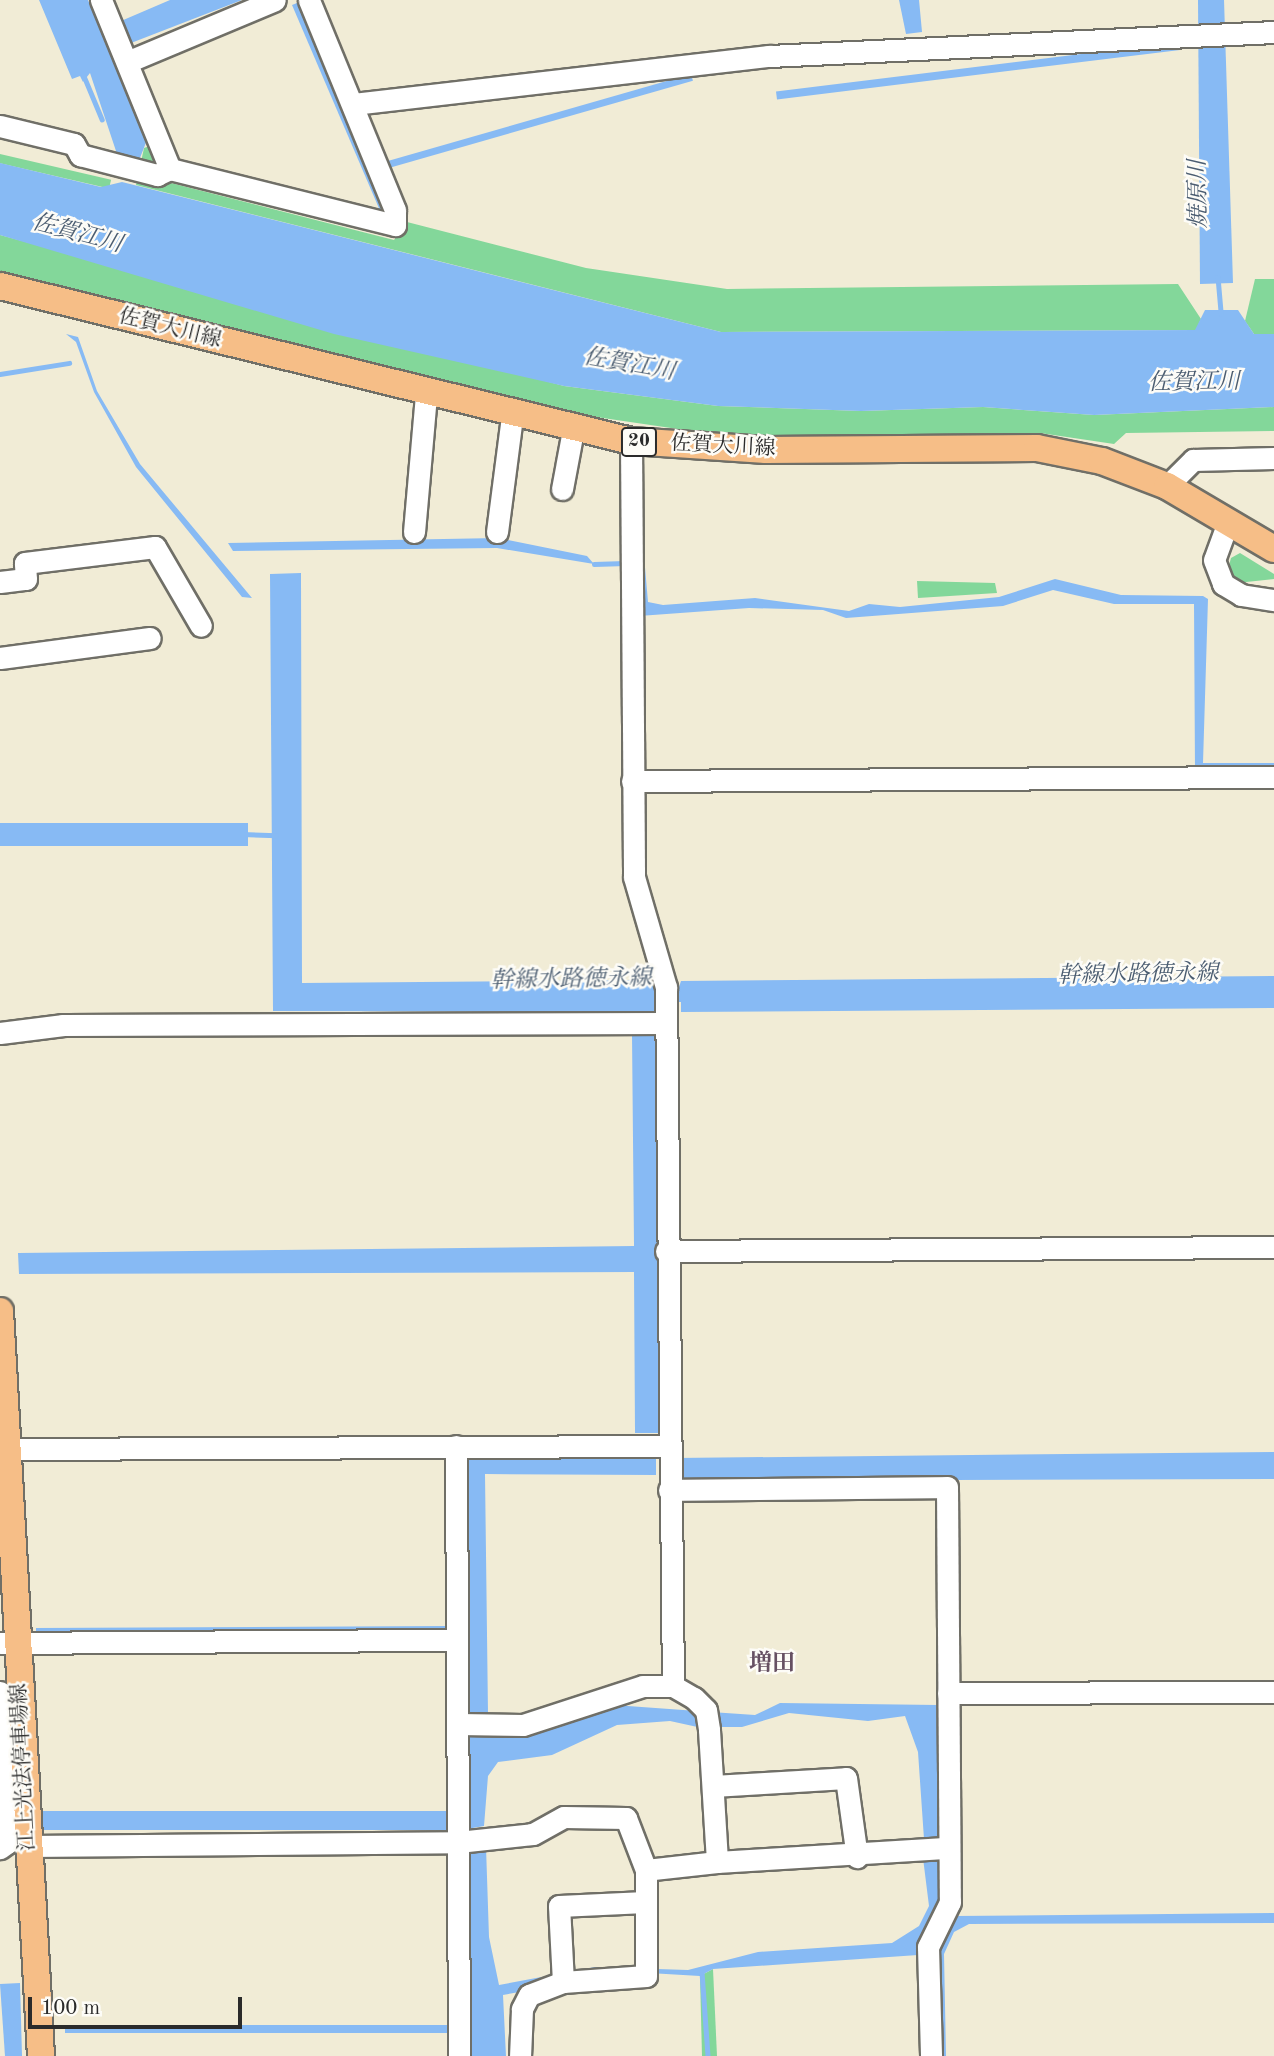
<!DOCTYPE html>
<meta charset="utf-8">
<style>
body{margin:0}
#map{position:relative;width:1274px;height:2056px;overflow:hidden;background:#f1ecd6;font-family:"Old Standard TT","Noto Serif JP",serif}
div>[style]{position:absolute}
.green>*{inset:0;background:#83d79a;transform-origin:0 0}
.water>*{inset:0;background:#87baf4;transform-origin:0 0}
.stream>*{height:4.5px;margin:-2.25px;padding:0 2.25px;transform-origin:2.25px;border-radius:2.25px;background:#87baf4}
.roads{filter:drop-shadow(2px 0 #706f67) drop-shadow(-2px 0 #706f67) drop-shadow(0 2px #706f67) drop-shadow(0 -2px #706f67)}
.minor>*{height:21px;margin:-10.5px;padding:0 10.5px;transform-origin:10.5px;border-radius:10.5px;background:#fff}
.major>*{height:26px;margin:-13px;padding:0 13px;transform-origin:13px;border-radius:13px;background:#f6be87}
span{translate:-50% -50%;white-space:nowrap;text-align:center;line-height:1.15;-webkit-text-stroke:5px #fdfcf7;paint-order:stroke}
.shield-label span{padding:2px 5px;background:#fdfcf7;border:2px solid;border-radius:5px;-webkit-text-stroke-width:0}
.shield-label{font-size:19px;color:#2b2b2b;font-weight:700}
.street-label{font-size:21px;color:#2b2b2b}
.water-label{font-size:23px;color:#4b5d71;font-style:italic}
.neighbourhood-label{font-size:23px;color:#665062;font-weight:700}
.scale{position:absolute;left:28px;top:1997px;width:214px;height:32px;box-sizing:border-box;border:4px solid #2b2b2b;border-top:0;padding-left:9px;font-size:21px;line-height:24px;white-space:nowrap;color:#2b2b2b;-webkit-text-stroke:5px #fdfcf7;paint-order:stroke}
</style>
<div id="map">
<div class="green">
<i style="clip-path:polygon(155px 144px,171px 183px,394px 240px,407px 222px,586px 268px,727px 289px,1178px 284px,1201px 319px,1196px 330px,721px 332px,136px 185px,144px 148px)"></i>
<i style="left:0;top:154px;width:114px;height:9px;rotate:13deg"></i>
<i style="clip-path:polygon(0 235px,564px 386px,718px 406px,861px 411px,983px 407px,1094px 415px,1274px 407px,1274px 431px,1126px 433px,1114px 444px,1040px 433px,813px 439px,705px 433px,562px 412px,0 272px)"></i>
<i style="clip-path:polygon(1255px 279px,1274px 279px,1274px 334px,1254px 334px,1245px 321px)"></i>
<i style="clip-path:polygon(1240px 553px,1274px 574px,1274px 579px,1237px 583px,1228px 569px,1231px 558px)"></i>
<i style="clip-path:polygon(917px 581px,995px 583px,997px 593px,918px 598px)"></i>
<i style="clip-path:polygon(713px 1969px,717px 2056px,702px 2056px,700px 1976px)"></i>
</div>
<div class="water">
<i style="clip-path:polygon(39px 0,88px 0,147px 140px,138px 163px,118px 157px,90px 73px,83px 82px,80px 76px,72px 79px)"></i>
<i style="clip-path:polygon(170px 0,242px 0,131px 43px,121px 21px)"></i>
<i style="clip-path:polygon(899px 0,919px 0,922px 32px,906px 34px)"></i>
<i style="clip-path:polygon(1198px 0,1224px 0,1233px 283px,1200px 284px)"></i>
<i style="clip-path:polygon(302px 1px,387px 210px,381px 213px,292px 5px)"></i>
<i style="left:1179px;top:42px;width:8px;height:406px;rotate:83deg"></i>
<i style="left:691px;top:74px;width:7px;height:329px;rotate:74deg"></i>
<i style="clip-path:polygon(0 163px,101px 187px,122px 182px,721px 332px,1195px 330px,1205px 310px,1238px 310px,1254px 334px,1274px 334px,1274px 407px,1094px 415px,983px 407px,861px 411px,718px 406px,564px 386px,334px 334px,0 235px)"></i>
<i style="clip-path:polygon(66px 334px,78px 337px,97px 391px,140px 464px,252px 598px,242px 597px,136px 467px,94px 392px,76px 342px)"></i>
<i style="clip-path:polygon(498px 538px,587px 556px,594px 564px,497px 548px,233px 551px,228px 543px)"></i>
<i style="clip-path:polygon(643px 544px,648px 602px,663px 605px,755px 598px,849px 611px,869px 604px,900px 607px,999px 597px,1055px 579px,1121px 595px,1203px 596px,1208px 599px,1203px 763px,1274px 763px,1274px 770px,1195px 770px,1194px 604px,1114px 604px,1053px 590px,1003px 606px,846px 618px,823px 610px,749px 608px,639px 616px)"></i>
<i style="clip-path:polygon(301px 573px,302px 983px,654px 980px,660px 1002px,654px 1002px,654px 1012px,273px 1011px,270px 574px)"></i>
<i style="left:248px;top:823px;width:23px;height:248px;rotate:90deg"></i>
<i style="clip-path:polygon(1274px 976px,1274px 1008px,681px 1012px,681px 1002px,674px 1002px,681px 981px)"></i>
<i style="clip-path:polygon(632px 1035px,657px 1036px,659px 1433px,635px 1433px,634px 1272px,19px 1274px,18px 1253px,634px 1246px)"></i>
<i style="clip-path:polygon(461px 1451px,656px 1454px,656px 1475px,485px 1474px,488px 1714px,465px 1714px)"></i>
<i style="clip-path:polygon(1274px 1452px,1274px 1479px,676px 1481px,676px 1458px)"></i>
<i style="clip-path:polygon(447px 1626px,447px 1632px,36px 1635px,36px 1628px)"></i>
<i style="clip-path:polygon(780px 1703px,938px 1705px,940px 1839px,924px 1839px,918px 1752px,905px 1716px,868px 1721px,789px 1713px,742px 1727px,715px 1727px,711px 1712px,755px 1715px)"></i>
<i style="clip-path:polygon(614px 1705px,697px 1711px,702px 1728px,670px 1721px,617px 1725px,552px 1755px,498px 1762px,488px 1776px,484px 1826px,467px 1829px,467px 1736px,518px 1737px)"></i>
<i style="left:448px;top:1811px;width:19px;height:405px;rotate:90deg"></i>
<i style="clip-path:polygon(486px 1847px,489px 1937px,499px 1985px,595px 1967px,688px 1970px,758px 1952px,892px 1943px,919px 1926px,929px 1906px,923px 1858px,941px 1858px,940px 1902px,918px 1955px,713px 1969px,700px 1976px,632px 1972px,503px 1995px,506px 2056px,469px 2056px,467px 1851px)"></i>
<i style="clip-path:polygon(1274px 1913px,1274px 1923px,969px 1924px,954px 1932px,944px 1954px,946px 2056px,937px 2056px,935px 1953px,954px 1916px)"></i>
<i style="clip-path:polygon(20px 1983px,22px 2056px,5px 2056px,0 1984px)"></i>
<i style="left:449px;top:2025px;width:8px;height:384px;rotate:90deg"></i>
</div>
<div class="stream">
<i style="left:84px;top:76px;width:47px;rotate:67.3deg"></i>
<i style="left:1218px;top:277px;width:37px;rotate:85deg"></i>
<i style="left:0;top:374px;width:70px;rotate:-9.1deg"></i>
<i style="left:594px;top:564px;width:31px;rotate:-2deg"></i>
<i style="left:242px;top:834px;width:34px;rotate:2deg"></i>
<i style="left:702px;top:1972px;width:84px;rotate:85.9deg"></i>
</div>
<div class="roads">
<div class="minor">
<i style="left:101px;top:0;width:183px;rotate:67.8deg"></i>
<i style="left:127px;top:62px;width:160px;rotate:-22.7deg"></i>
<i style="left:353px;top:104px;width:419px;rotate:-6.6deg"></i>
<i style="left:769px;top:56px;width:506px;rotate:-2.72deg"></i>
<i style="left:0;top:126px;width:76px;rotate:13.7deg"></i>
<i style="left:74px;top:144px;width:13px;rotate:61deg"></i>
<i style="left:80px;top:155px;width:80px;rotate:14.6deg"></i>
<i style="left:157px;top:175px;width:14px;rotate:-25deg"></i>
<i style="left:170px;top:169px;width:232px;rotate:14deg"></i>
<i style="left:395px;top:225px;width:15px;rotate:-90deg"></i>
<i style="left:395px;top:210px;width:227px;rotate:-112.3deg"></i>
<i style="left:631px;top:441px;width:436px;rotate:89.6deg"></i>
<i style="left:634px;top:877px;width:115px;rotate:73.8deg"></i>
<i style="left:666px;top:987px;width:699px;rotate:89.43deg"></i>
<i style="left:1167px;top:486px;width:37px;rotate:-45deg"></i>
<i style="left:1193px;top:460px;width:81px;rotate:-1.4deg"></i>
<i style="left:562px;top:489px;width:60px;rotate:-79.4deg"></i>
<i style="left:1228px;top:522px;width:40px;rotate:110.2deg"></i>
<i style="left:1214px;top:560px;width:26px;rotate:69deg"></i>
<i style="left:1223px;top:584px;width:21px;rotate:31deg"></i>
<i style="left:1241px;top:595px;width:33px;rotate:9deg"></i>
<i style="left:414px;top:532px;width:139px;rotate:-85deg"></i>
<i style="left:497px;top:532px;width:117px;rotate:-82.6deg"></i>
<i style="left:0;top:582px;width:26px;rotate:-7deg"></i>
<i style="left:26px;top:579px;width:16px;rotate:-94deg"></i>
<i style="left:25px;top:563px;width:131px;rotate:-7deg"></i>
<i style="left:155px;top:547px;width:91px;rotate:59.8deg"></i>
<i style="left:0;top:658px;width:151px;rotate:-7.6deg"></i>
<i style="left:632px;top:781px;width:642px;rotate:-0.36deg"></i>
<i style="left:0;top:1033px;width:64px;rotate:-7.2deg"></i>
<i style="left:63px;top:1025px;width:603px;rotate:-0.19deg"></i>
<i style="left:666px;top:1251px;width:608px;rotate:-0.38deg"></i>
<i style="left:456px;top:1446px;width:610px;rotate:89.72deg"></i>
<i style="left:10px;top:1449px;width:659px;rotate:-0.26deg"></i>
<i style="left:669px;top:1490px;width:278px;rotate:-0.6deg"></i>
<i style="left:947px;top:1487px;width:415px;rotate:89.6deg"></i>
<i style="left:950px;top:1902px;width:50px;rotate:116.1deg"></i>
<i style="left:928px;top:1947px;width:109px;rotate:88.4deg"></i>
<i style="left:0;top:1643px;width:457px;rotate:-0.4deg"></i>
<i style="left:0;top:1692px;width:151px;rotate:87.3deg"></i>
<i style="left:7px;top:1843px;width:9px;rotate:144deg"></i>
<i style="left:948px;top:1693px;width:326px;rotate:-0.2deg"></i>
<i style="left:458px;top:1724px;width:65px;rotate:0.9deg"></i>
<i style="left:523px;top:1725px;width:126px;rotate:-18deg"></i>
<i style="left:643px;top:1686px;width:30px"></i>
<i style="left:673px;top:1686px;width:24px;rotate:30deg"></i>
<i style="left:694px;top:1698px;width:17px;rotate:45deg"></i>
<i style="left:706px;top:1710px;width:20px;rotate:81deg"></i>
<i style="left:709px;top:1730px;width:132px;rotate:86.5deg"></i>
<i style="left:717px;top:1862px;width:71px;rotate:173.6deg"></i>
<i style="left:713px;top:1786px;width:133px;rotate:-3.4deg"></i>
<i style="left:846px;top:1778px;width:80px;rotate:82.1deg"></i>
<i style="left:28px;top:1846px;width:430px;rotate:-0.5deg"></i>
<i style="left:458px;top:1842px;width:75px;rotate:-6.1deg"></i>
<i style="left:533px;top:1834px;width:35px;rotate:-29deg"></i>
<i style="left:564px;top:1817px;width:62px;rotate:0.9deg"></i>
<i style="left:626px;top:1818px;width:56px;rotate:69deg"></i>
<i style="left:646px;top:1870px;width:106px;rotate:90deg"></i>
<i style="left:646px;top:1976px;width:83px;rotate:175.9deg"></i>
<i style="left:563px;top:1982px;width:36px;rotate:159deg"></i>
<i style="left:529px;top:1995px;width:16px;rotate:117deg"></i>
<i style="left:522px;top:2009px;width:47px;rotate:92.4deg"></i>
<i style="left:717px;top:1862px;width:232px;rotate:-3.5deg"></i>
<i style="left:563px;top:1982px;width:76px;rotate:-93deg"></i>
<i style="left:559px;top:1906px;width:86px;rotate:-2.7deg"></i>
</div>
<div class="major">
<i style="left:0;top:286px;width:650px;rotate:13.8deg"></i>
<i style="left:631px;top:441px;width:135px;rotate:3.8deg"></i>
<i style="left:766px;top:450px;width:271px;rotate:-0.4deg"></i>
<i style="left:1037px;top:448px;width:66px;rotate:11.3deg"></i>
<i style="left:1102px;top:461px;width:70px;rotate:21deg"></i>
<i style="left:1167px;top:486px;width:124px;rotate:30.5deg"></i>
<i style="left:0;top:1311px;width:746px;rotate:86.85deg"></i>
</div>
</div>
<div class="shield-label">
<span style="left:639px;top:442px">20</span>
</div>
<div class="street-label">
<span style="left:170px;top:329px;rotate:14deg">佐賀大川線</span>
<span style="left:723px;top:447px;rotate:3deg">佐賀大川線</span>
<span style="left:24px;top:1767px;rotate:-93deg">江上光法停車場線</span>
</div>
<div class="water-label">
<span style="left:1199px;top:194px;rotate:-91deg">焼原川</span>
<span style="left:77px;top:234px;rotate:15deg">佐賀江川</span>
<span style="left:629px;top:365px;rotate:10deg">佐賀江川</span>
<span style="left:1194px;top:383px;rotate:-1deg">佐賀江川</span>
<span style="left:1138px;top:975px;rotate:-1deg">幹線水路徳永線</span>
<span style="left:571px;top:980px;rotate:-1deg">幹線水路徳永線</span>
</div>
<div class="neighbourhood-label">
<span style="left:772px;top:1664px">増田</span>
</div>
<div class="scale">100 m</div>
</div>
